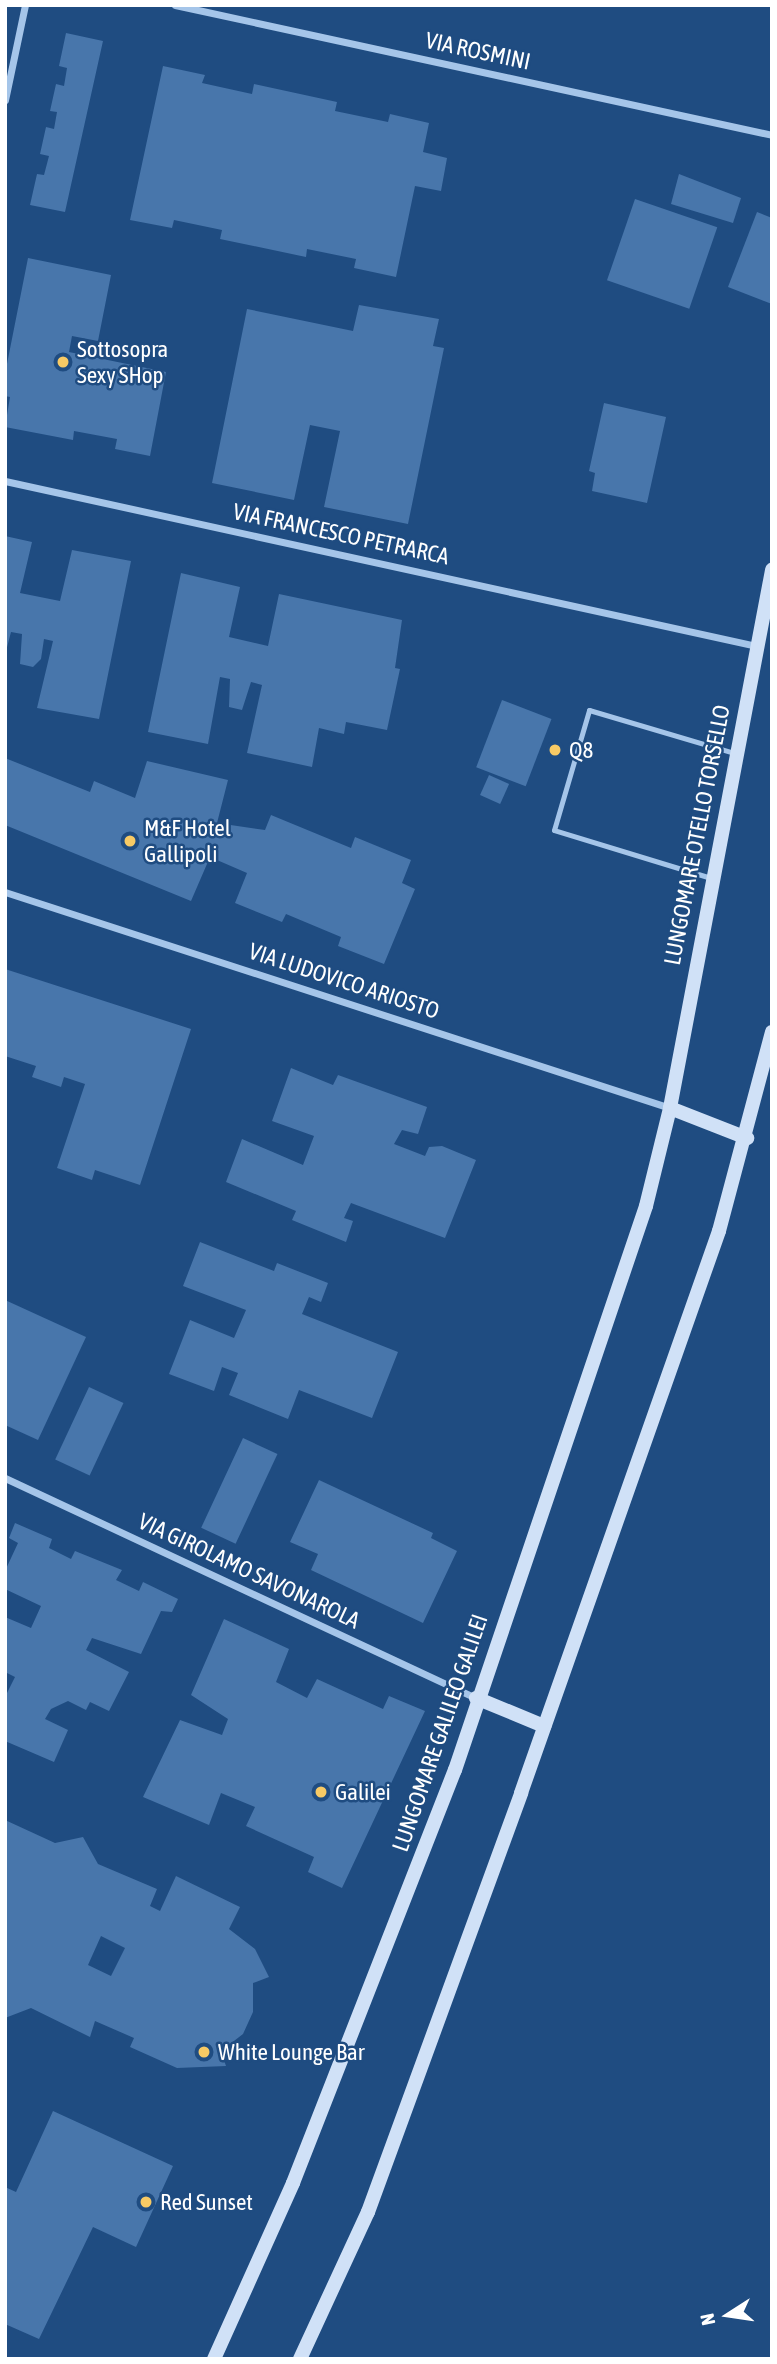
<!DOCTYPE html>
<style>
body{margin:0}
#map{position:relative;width:777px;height:2364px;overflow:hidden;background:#1f4c81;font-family:"Asap Condensed",sans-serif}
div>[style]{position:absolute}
.building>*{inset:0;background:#4876ab;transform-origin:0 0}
.service>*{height:5px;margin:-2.5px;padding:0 2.5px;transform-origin:2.5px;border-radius:2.5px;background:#a5c5e9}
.minor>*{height:7px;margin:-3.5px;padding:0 3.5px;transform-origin:3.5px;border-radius:3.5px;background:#a5c5e9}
.secondary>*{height:14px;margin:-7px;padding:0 7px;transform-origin:7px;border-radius:7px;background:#d0e1f7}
.dots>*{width:19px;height:19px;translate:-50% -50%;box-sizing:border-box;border:4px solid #1f4c81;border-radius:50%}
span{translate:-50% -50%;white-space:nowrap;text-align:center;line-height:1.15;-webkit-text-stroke:5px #1f4c81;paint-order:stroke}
.street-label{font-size:23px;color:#fff}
.poi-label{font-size:23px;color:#fff}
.left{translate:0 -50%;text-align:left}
.frame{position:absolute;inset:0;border:7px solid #fff;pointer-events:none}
.north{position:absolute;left:693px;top:2280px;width:70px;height:70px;-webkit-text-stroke:5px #1f4c81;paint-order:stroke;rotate:258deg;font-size:19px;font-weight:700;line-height:28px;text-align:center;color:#fff}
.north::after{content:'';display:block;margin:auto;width:24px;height:32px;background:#fff;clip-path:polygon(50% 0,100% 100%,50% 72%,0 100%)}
</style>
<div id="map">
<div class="building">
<i style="clip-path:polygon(66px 33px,103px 41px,65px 212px,30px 205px,37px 174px,44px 175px,49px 156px,40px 154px,46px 127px,54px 129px,57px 112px,50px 111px,56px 84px,64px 86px,67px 68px,59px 66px)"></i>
<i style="clip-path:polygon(163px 66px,205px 75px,202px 83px,252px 94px,254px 84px,337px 102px,335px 111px,388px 122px,390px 114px,429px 123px,423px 152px,447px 158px,441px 191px,415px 186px,396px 277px,354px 268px,356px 259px,307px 249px,306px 257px,220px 239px,222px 230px,174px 220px,172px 228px,130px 220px)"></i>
<i style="clip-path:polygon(679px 174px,741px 198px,733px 223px,671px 204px)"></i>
<i style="left:635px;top:199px;width:87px;height:86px;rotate:19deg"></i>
<i style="clip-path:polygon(757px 212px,772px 218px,772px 304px,728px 287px)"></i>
<i style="clip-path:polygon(28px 258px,111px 275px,98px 341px,72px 336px,69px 352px,166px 372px,150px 456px,115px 449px,117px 439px,74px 431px,73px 440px,5px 427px,10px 397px,5px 396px,5px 374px)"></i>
<i style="clip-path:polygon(359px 305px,439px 319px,433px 346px,444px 348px,408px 524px,324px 507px,340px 431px,310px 425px,294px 500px,212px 483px,247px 309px,353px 331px)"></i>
<i style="clip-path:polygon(604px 403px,666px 417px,647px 503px,592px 491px,595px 473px,589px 471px)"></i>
<i style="clip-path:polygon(5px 536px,32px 542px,20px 593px,60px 601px,72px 550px,131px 561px,99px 719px,37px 708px,53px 641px,44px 639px,41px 659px,33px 667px,20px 664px,22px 634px,11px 632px,5px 655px)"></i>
<i style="clip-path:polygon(181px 573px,240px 587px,229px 637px,268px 646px,279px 594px,402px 620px,395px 668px,400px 669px,387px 730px,346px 722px,344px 734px,319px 728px,312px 767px,247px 753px,262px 685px,251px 682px,242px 710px,229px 707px,230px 679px,220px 677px,208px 744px,148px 732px)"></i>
<i style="left:502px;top:700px;width:53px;height:72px;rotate:21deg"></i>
<i style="clip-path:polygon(5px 758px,90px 792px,94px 781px,135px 798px,147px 761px,228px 780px,217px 823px,265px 830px,271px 815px,351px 848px,355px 837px,411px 860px,402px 883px,415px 889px,384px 964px,338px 946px,341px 937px,286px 914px,282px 922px,235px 903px,247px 873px,210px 857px,191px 901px,5px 825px)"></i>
<i style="left:489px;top:775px;width:22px;height:22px;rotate:24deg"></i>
<i style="clip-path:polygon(5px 969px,191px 1029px,140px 1185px,95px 1170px,92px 1180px,57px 1168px,85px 1084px,64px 1077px,61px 1087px,32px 1077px,36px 1066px,5px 1056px)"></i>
<i style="clip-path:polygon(291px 1068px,333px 1085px,338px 1075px,427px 1107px,418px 1134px,402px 1130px,394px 1144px,425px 1156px,429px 1147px,442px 1146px,476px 1160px,445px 1238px,351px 1203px,344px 1218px,353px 1221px,346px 1242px,292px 1220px,296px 1211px,226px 1182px,242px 1139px,303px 1165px,314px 1136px,272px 1121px)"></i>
<i style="clip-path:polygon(200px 1242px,274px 1271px,277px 1263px,328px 1283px,321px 1302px,309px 1297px,302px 1314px,398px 1352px,372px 1418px,299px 1390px,288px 1419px,229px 1395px,238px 1373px,222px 1367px,214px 1391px,169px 1374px,190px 1320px,234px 1338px,246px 1310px,183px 1286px)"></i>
<i style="clip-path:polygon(5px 1300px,86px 1337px,38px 1440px,5px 1425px)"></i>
<i style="left:89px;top:1387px;width:38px;height:80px;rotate:25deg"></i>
<i style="left:243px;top:1438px;width:38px;height:99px;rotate:25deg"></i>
<i style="clip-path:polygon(319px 1480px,433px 1533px,431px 1538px,457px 1551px,423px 1623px,311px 1570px,318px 1554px,290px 1542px)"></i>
<i style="clip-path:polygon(15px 1523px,52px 1539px,49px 1548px,71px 1559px,75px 1551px,122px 1570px,116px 1580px,139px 1591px,143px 1582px,178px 1599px,172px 1612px,161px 1611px,141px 1654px,92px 1638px,86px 1650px,129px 1672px,109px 1711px,90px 1702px,86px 1710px,68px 1701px,51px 1709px,45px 1719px,68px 1730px,54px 1762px,5px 1741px,5px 1697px,15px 1677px,5px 1672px,5px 1617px,31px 1628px,41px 1606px,5px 1589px,5px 1571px,18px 1543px,9px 1538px)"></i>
<i style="clip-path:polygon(224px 1619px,289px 1649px,276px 1682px,307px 1698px,317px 1679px,383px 1709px,389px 1696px,425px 1711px,342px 1888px,308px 1872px,314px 1857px,246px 1826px,255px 1807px,221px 1793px,209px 1825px,143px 1797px,180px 1720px,222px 1735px,228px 1719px,191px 1695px)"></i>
<i style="clip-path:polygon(evenodd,5px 1820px,55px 1843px,83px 1837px,98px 1864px,157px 1889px,150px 1906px,160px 1911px,176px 1876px,240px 1907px,229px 1929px,255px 1949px,269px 1977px,253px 1983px,253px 2012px,243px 2034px,221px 2051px,226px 2066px,177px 2068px,130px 2047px,134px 2038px,95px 2021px,90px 2037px,31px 2008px,5px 2018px,5px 1820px,101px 1936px,125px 1948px,111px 1976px,88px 1965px,101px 1936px)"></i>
<i style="clip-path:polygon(53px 2111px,173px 2166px,136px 2247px,93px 2227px,39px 2339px,5px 2324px,5px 2187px,16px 2192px)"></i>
</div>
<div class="service">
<i style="left:711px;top:878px;width:164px;rotate:-163deg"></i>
<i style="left:554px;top:830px;width:125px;rotate:-73.7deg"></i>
<i style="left:589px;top:710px;width:151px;rotate:16.5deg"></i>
</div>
<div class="minor">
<i style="left:175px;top:5px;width:611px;rotate:12.28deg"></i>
<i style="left:5px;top:100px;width:97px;rotate:-78.1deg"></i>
<i style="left:5px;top:481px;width:770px;rotate:12.38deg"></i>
<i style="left:5px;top:892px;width:699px;rotate:17.99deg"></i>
<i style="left:5px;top:1478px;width:520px;rotate:25.04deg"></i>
</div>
<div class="secondary">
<i style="left:670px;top:1108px;width:83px;rotate:21.3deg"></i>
<i style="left:476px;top:1698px;width:74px;rotate:22.4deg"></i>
<i style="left:214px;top:2359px;width:193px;rotate:-65.8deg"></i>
<i style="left:293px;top:2183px;width:444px;rotate:-68.6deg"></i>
<i style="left:455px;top:1770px;width:595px;rotate:-71.29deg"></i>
<i style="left:646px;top:1206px;width:101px;rotate:-76.2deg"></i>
<i style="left:670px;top:1108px;width:548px;rotate:-79.26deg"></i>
<i style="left:300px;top:2359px;width:162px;rotate:-65.2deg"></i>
<i style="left:368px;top:2212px;width:446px;rotate:-69.9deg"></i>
<i style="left:521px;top:1793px;width:596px;rotate:-70.59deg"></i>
<i style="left:719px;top:1231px;width:206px;rotate:-75.1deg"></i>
</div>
<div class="dots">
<i style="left:63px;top:362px;background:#f7ca65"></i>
<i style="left:555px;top:750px;background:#f7ca65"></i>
<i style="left:130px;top:841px;background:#f7ca65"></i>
<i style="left:321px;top:1792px;background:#f7ca65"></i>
<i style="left:204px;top:2052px;background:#f7ca65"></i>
<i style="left:146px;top:2202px;background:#f7ca65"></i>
</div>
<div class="street-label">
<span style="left:478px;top:51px;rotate:12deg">VIA ROSMINI</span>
<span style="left:341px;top:534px;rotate:12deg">VIA FRANCESCO PETRARCA</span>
<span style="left:697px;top:835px;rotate:-79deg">LUNGOMARE OTELLO TORSELLO</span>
<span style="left:344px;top:981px;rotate:18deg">VIA LUDOVICO ARIOSTO</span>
<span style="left:249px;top:1571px;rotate:25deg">VIA GIROLAMO SAVONAROLA</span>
<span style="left:440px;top:1733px;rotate:-71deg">LUNGOMARE GALILEO GALILEI</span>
</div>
<div class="poi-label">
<span class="left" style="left:77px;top:362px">Sottosopra<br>Sexy SHop</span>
<span class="left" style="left:569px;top:750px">Q8</span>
<span class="left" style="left:144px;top:841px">M&amp;F Hotel<br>Gallipoli</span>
<span class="left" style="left:335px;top:1792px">Galilei</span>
<span class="left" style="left:218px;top:2052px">White Lounge Bar</span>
<span class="left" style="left:160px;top:2202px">Red Sunset</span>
</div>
<div class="frame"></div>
<div class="north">N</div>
</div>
